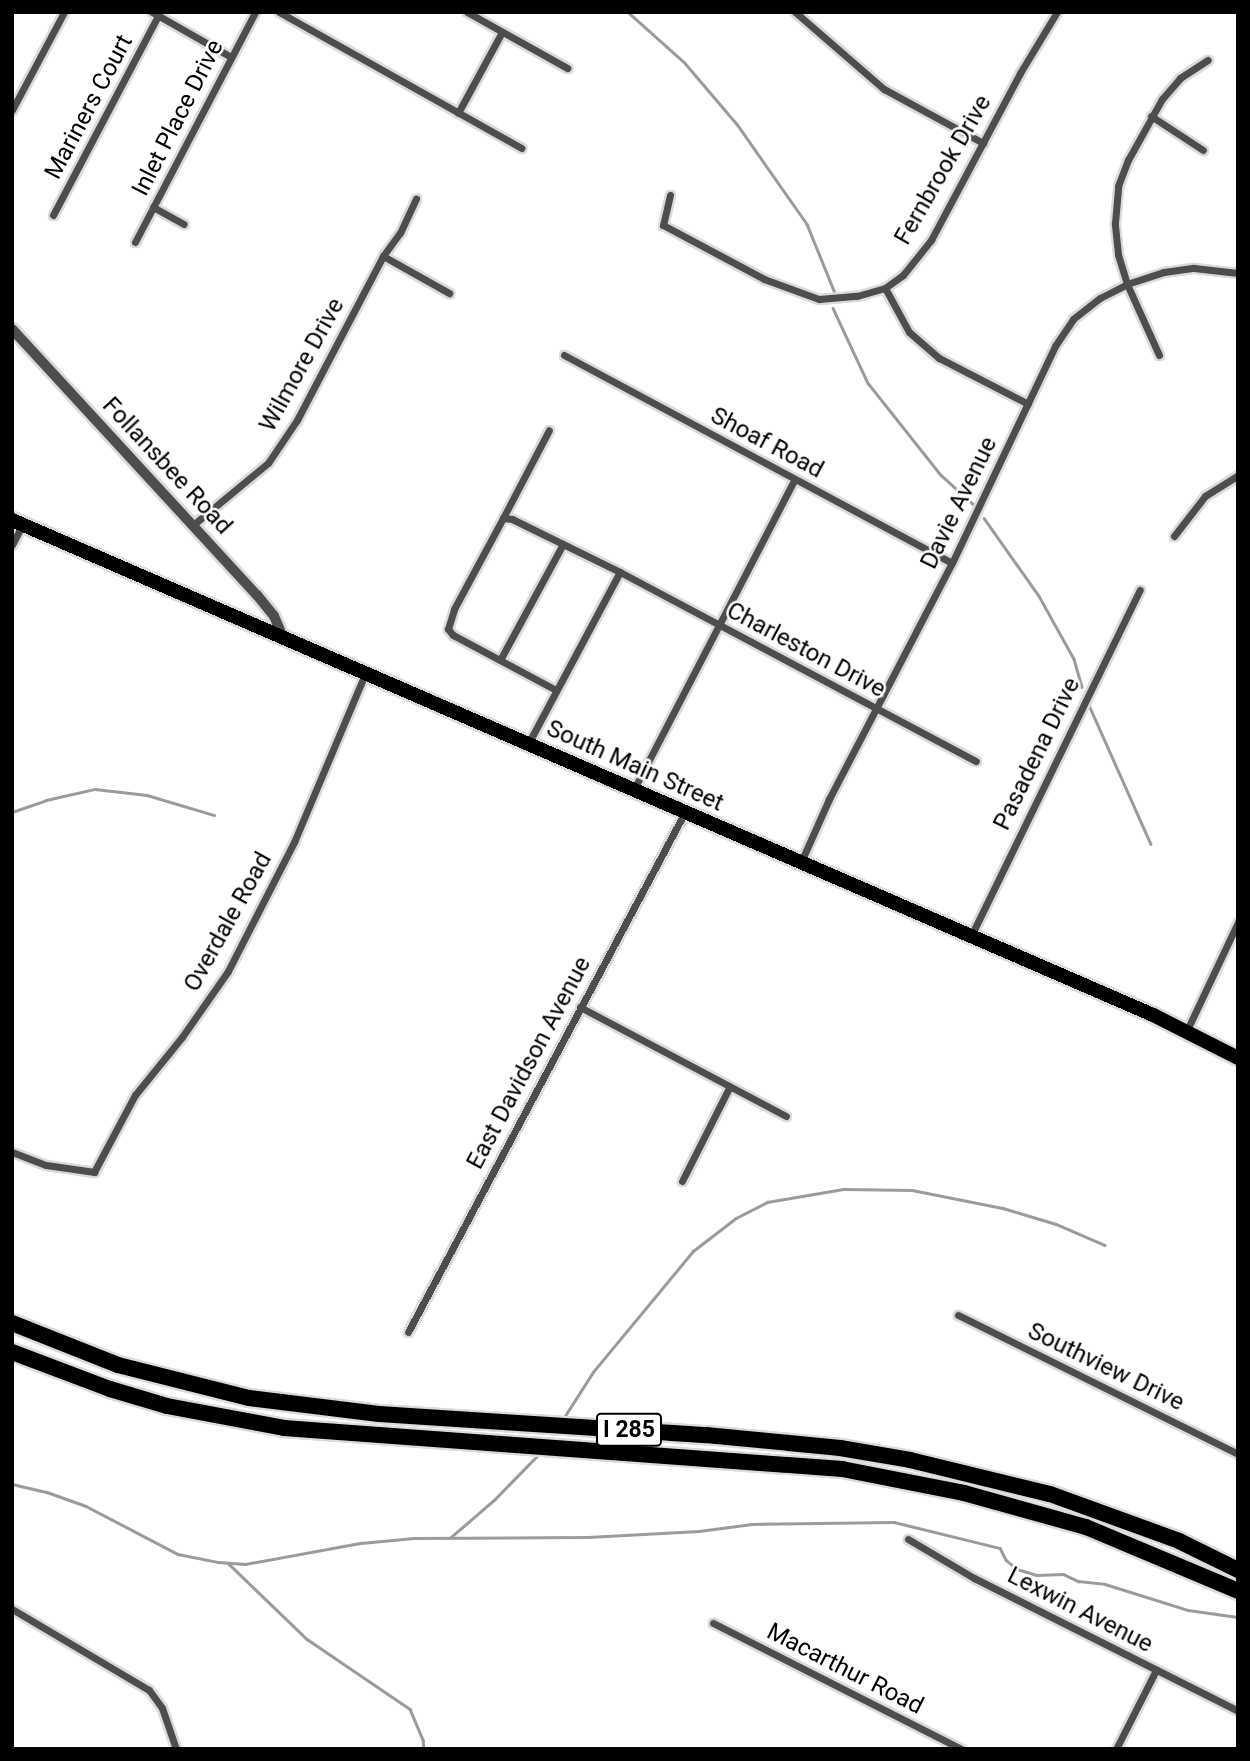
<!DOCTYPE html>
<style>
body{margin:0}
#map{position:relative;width:1250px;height:1761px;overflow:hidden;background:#fff;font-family:Roboto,sans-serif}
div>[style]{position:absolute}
.stream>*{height:2.5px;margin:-1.25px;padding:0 1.25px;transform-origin:1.25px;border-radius:1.25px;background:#9b9b9b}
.roads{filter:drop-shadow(2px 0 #dbdbdb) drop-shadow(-2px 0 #dbdbdb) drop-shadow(0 2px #dbdbdb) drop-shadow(0 -2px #dbdbdb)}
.minor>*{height:7px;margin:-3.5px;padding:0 3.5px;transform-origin:3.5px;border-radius:3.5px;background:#4d4d4d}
.tertiary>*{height:10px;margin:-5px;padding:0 5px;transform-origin:5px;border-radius:5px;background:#4d4d4d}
.primary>*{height:14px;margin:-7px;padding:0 7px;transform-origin:7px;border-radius:7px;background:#000}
.motorway>*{height:16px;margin:-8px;padding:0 8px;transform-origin:8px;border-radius:8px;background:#000}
span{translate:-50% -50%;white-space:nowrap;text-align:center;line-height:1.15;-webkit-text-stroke:5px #fff;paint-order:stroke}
.shield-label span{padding:2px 5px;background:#fff;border:2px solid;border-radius:5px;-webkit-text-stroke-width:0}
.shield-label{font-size:23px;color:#000;font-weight:700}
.street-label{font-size:24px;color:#000}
.frame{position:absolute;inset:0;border:14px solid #000;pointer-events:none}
</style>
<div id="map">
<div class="stream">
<i style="left:628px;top:12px;width:76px;rotate:41.8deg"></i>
<i style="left:685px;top:63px;width:80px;rotate:49.6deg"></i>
<i style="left:737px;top:124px;width:122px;rotate:55deg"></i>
<i style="left:807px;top:224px;width:74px;rotate:67.9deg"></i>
<i style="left:833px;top:308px;width:83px;rotate:65deg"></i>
<i style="left:868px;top:383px;width:117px;rotate:51.6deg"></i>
<i style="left:941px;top:475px;width:43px;rotate:42.2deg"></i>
<i style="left:984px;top:518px;width:95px;rotate:54.8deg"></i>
<i style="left:1039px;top:596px;width:72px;rotate:60.9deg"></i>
<i style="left:1074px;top:659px;width:29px;rotate:74deg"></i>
<i style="left:1089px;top:705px;width:152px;rotate:66deg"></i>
<i style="left:12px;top:812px;width:36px;rotate:-19deg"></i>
<i style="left:46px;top:800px;width:50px;rotate:-12.7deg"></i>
<i style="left:95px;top:789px;width:52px;rotate:6.6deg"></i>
<i style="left:147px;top:795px;width:70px;rotate:16.6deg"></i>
<i style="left:563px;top:1419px;width:56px;rotate:-57.4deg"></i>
<i style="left:593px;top:1372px;width:157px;rotate:-50.4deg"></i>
<i style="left:693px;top:1251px;width:54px;rotate:-37.5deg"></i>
<i style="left:736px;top:1218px;width:35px;rotate:-27deg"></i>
<i style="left:767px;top:1202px;width:77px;rotate:-9.7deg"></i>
<i style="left:843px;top:1189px;width:69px;rotate:0.8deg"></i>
<i style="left:912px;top:1190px;width:93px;rotate:11.2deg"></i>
<i style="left:1003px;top:1208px;width:55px;rotate:16.8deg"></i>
<i style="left:1056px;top:1224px;width:53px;rotate:23.2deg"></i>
<i style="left:12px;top:1484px;width:36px;rotate:13deg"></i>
<i style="left:47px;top:1492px;width:41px;rotate:19.7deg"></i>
<i style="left:86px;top:1506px;width:104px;rotate:27.6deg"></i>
<i style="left:178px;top:1554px;width:41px;rotate:11.3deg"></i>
<i style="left:218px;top:1562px;width:27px;rotate:4deg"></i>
<i style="left:245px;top:1564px;width:118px;rotate:-10.3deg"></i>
<i style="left:361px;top:1543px;width:53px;rotate:-5.4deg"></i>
<i style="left:414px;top:1538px;width:174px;rotate:-0.3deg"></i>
<i style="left:588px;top:1537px;width:111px;rotate:-3.1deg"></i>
<i style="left:699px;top:1531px;width:53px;rotate:-7.5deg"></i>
<i style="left:752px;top:1524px;width:142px;rotate:-0.8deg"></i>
<i style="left:894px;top:1522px;width:109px;rotate:13.8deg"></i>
<i style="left:1000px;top:1548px;width:13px;rotate:63deg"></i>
<i style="left:1006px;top:1560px;width:14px;rotate:39deg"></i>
<i style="left:1017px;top:1569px;width:21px;rotate:17deg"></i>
<i style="left:1037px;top:1575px;width:26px;rotate:-2deg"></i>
<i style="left:1063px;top:1574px;width:17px;rotate:25deg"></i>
<i style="left:1078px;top:1581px;width:27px;rotate:6deg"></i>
<i style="left:1105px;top:1584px;width:87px;rotate:17.4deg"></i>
<i style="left:1188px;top:1610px;width:50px;rotate:8deg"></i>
<i style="left:451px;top:1537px;width:57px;rotate:-40.7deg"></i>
<i style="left:494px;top:1500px;width:62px;rotate:-45.7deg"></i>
<i style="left:228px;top:1563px;width:110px;rotate:43.9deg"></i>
<i style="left:307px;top:1639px;width:125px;rotate:34.2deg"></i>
<i style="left:410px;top:1709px;width:34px;rotate:67deg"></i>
<i style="left:423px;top:1740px;width:9px;rotate:84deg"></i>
</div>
<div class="roads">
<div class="minor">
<i style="left:152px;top:12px;width:91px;rotate:29.7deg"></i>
<i style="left:279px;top:12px;width:278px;rotate:29.3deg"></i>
<i style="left:467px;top:12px;width:115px;rotate:29.2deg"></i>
<i style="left:795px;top:12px;width:118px;rotate:40.9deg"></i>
<i style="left:884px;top:89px;width:113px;rotate:28.6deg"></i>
<i style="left:12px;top:110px;width:111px;rotate:-62deg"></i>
<i style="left:458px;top:113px;width:92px;rotate:-61.5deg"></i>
<i style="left:1151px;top:116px;width:62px;rotate:33.2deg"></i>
<i style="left:670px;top:195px;width:31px;rotate:103deg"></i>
<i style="left:663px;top:225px;width:115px;rotate:28.1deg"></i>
<i style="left:764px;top:279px;width:59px;rotate:20deg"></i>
<i style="left:819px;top:299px;width:38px;rotate:-5deg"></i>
<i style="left:857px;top:296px;width:29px;rotate:-16deg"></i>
<i style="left:885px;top:288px;width:22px;rotate:-36deg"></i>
<i style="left:903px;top:275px;width:45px;rotate:-51.3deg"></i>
<i style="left:931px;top:240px;width:189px;rotate:-61.9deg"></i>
<i style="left:1020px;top:73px;width:71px;rotate:-58.8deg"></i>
<i style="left:153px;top:207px;width:35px;rotate:29deg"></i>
<i style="left:53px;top:215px;width:225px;rotate:-62.2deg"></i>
<i style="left:135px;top:242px;width:259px;rotate:-62.4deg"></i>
<i style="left:383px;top:256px;width:76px;rotate:29.3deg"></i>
<i style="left:885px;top:288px;width:50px;rotate:61.4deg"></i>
<i style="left:909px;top:332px;width:40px;rotate:41deg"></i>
<i style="left:939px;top:358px;width:100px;rotate:27.3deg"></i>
<i style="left:564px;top:355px;width:440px;rotate:28.2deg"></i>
<i style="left:1159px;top:355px;width:78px;rotate:-114.3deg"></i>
<i style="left:1127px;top:284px;width:31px;rotate:-107deg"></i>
<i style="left:1118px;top:254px;width:31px;rotate:-96deg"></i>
<i style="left:1115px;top:223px;width:37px;rotate:-85deg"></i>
<i style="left:1118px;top:186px;width:28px;rotate:-69deg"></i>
<i style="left:1128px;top:160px;width:70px;rotate:-60.9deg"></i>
<i style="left:1162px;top:99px;width:28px;rotate:-49deg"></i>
<i style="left:1180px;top:78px;width:33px;rotate:-33deg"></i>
<i style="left:503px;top:518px;width:99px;rotate:-62.4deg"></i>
<i style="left:193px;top:525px;width:97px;rotate:-39.6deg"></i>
<i style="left:268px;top:463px;width:52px;rotate:-56deg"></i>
<i style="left:297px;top:420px;width:185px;rotate:-62.3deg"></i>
<i style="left:383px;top:256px;width:29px;rotate:-54deg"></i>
<i style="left:400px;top:233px;width:38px;rotate:-65deg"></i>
<i style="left:1174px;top:536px;width:51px;rotate:-52.2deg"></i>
<i style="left:1205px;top:496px;width:39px;rotate:-32deg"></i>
<i style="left:12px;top:545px;width:22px;rotate:-63deg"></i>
<i style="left:500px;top:660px;width:132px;rotate:-61.5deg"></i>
<i style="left:556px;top:690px;width:117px;rotate:-151.9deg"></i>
<i style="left:453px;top:635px;width:8px;rotate:-130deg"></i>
<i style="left:448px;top:629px;width:21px;rotate:-73deg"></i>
<i style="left:454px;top:609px;width:103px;rotate:-61.7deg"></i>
<i style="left:503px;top:518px;width:9px;rotate:6deg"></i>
<i style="left:512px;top:519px;width:120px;rotate:26.1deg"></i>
<i style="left:620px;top:572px;width:403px;rotate:28deg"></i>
<i style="left:528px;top:744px;width:195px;rotate:-61.9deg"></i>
<i style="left:634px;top:789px;width:348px;rotate:-62.6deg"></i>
<i style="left:801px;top:862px;width:69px;rotate:-66deg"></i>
<i style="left:829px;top:799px;width:266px;rotate:-62.5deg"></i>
<i style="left:952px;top:563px;width:240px;rotate:-64.6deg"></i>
<i style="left:1055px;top:346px;width:32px;rotate:-56deg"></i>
<i style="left:1073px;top:319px;width:34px;rotate:-38deg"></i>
<i style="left:1100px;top:298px;width:30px;rotate:-27deg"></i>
<i style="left:1127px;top:284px;width:39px;rotate:-18deg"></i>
<i style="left:1164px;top:272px;width:30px;rotate:-8deg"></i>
<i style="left:1194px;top:268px;width:44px;rotate:6.5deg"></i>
<i style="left:971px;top:936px;width:385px;rotate:-64deg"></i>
<i style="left:580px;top:1007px;width:233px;rotate:27.9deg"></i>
<i style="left:1187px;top:1030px;width:119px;rotate:-64.7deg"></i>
<i style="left:12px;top:1152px;width:36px;rotate:21deg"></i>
<i style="left:46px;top:1165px;width:49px;rotate:8.3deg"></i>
<i style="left:94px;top:1172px;width:87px;rotate:-62deg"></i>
<i style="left:135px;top:1095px;width:75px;rotate:-51deg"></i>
<i style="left:182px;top:1037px;width:80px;rotate:-55.1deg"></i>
<i style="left:228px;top:971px;width:145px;rotate:-62.9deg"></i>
<i style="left:294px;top:842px;width:182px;rotate:-67.1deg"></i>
<i style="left:682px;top:1181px;width:106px;rotate:-63.2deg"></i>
<i style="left:958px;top:1315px;width:313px;rotate:26.4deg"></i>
<i style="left:408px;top:1332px;width:589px;rotate:-61.96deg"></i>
<i style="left:908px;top:1539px;width:77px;rotate:30.6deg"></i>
<i style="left:974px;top:1578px;width:296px;rotate:26.7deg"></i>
<i style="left:12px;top:1609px;width:159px;rotate:30.6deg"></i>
<i style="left:149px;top:1690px;width:22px;rotate:54deg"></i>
<i style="left:162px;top:1708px;width:43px;rotate:71.1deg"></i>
<i style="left:713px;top:1623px;width:278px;rotate:26.9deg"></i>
<i style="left:1116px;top:1749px;width:89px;rotate:-63.1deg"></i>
</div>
<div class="tertiary">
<i style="left:12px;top:329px;width:362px;rotate:47.4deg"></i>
<i style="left:257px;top:595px;width:27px;rotate:51deg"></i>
<i style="left:274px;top:616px;width:23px;rotate:67deg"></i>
</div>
<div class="primary">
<i style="left:12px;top:520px;width:1244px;rotate:23.45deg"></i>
<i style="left:1153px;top:1015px;width:95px;rotate:26.8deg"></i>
</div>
<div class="motorway">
<i style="left:12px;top:1323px;width:114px;rotate:21.6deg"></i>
<i style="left:118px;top:1365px;width:135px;rotate:14.1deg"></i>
<i style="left:249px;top:1398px;width:131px;rotate:7deg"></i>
<i style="left:379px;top:1414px;width:328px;rotate:3.7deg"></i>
<i style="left:706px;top:1435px;width:135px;rotate:5.5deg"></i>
<i style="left:840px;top:1448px;width:71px;rotate:9.7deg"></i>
<i style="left:910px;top:1460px;width:144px;rotate:13.7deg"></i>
<i style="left:1050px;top:1494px;width:137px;rotate:20deg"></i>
<i style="left:1179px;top:1541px;width:66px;rotate:26.2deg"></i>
<i style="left:12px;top:1352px;width:105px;rotate:20.7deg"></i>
<i style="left:110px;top:1389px;width:59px;rotate:16.6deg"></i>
<i style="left:167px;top:1406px;width:119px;rotate:10.6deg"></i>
<i style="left:284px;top:1428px;width:560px;rotate:4.2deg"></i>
<i style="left:842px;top:1469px;width:124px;rotate:11.1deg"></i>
<i style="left:964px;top:1493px;width:127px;rotate:15.6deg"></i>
<i style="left:1086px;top:1527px;width:165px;rotate:22.8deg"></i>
</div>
</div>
<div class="shield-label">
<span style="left:629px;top:1430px">I 285</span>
</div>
<div class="street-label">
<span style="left:89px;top:107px;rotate:-62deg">Mariners Court</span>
<span style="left:178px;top:118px;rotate:-63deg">Inlet Place Drive</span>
<span style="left:943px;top:170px;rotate:-60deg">Fernbrook Drive</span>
<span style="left:302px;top:365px;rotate:-61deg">Wilmore Drive</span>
<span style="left:767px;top:443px;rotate:28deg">Shoaf Road</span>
<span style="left:167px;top:466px;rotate:47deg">Follansbee Road</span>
<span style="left:959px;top:503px;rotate:-64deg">Davie Avenue</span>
<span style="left:806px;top:650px;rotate:28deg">Charleston Drive</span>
<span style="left:1037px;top:754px;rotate:-64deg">Pasadena Drive</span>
<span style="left:635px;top:766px;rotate:24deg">South Main Street</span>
<span style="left:228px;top:922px;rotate:-61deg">Overdale Road</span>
<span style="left:529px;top:1063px;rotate:-62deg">East Davidson Avenue</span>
<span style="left:1106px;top:1367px;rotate:26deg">Southview Drive</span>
<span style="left:1080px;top:1610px;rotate:27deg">Lexwin Avenue</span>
<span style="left:845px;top:1669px;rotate:27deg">Macarthur Road</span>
</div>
<div class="frame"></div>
</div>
